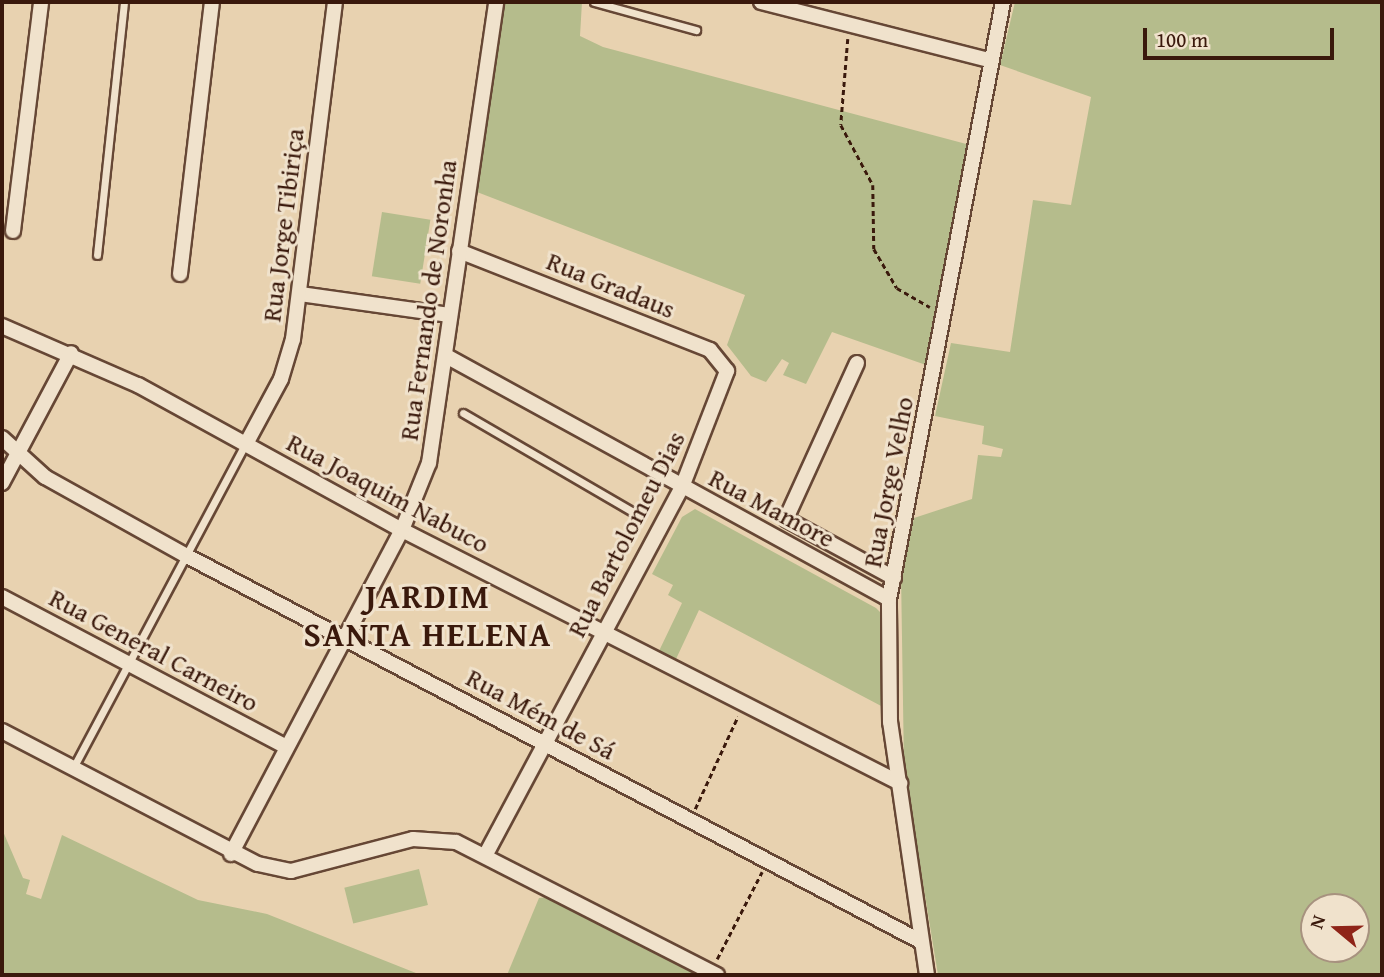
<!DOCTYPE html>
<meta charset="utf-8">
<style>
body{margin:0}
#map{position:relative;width:1384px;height:977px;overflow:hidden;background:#e8d2b0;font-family:"Gentium Book Plus",serif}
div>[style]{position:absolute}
.green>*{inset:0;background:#b5bc8c;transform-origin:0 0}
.path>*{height:2.5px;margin-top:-1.25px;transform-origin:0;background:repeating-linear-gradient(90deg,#3a190c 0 5px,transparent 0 8.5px)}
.roads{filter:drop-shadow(2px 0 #664735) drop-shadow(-2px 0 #664735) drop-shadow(0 2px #664735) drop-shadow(0 -2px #664735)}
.lane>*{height:7px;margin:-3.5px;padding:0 3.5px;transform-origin:3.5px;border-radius:3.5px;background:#f0e2cc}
.street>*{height:14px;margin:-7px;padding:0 7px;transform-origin:7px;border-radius:7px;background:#f0e2cc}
span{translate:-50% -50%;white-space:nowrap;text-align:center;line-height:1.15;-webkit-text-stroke:6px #f0e2cc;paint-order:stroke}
.street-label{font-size:26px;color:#3a190c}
.district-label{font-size:33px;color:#3a190c;font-weight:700;letter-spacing:2px}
.frame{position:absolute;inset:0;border:4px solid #3a190c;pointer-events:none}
.north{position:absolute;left:1300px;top:893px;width:70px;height:70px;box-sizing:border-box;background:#f0e2cc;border:2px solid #a7927f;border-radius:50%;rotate:289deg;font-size:19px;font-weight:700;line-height:28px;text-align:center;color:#3a190c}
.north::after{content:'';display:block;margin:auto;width:24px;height:32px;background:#8f2418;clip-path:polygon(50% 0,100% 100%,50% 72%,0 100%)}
.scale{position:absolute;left:1143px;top:28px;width:191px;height:32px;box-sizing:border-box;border:4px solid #3a190c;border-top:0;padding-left:9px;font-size:21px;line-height:24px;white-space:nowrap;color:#3a190c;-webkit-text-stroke:5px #f0e2cc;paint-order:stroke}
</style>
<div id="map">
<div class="green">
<i style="clip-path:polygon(505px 2px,582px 2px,580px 36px,603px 47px,970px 145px,926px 365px,832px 332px,806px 384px,783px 375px,789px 363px,782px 359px,766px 382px,751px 376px,727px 345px,745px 295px,477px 192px)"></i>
<i style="clip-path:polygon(evenodd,1015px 2px,1382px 2px,1382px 975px,938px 975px,904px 767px,901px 574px,914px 518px,972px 499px,978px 455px,1001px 457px,1003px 449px,982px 444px,984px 426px,935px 416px,951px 343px,1010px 352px,1033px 200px,1071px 205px,1091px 97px,1000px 65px,1015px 2px,1314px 907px,1356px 907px,1356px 949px,1314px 949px,1314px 907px)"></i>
<i style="left:382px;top:212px;width:49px;height:65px;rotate:9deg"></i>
<i style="clip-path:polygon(695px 509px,876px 608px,883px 615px,885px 708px,699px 610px,676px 659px,659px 651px,682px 603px,668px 595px,673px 585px,652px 574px,682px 517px)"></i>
<i style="clip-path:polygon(2px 829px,23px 878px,30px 880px,26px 894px,41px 899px,62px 835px,198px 900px,267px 914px,421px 975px,2px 975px)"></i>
<i style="left:419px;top:869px;width:37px;height:77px;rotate:76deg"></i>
<i style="clip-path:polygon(550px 897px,699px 975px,507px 975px,539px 898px)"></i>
</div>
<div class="path">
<i style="left:848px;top:39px;width:86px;rotate:94.7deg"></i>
<i style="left:841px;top:125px;width:68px;rotate:61.9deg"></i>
<i style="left:873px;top:185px;width:64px;rotate:89.1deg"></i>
<i style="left:874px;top:249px;width:45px;rotate:59.5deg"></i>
<i style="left:897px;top:288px;width:38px;rotate:30deg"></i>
<i style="left:695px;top:809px;width:102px;rotate:-65.2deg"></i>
<i style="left:717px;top:959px;width:98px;rotate:-62.7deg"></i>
</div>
<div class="roads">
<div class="lane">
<i style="left:594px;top:2px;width:106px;rotate:15.4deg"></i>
<i style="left:97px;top:255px;width:254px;rotate:-83.9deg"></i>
<i style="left:463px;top:413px;width:203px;rotate:30.2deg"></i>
<i style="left:73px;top:768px;width:366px;rotate:-62deg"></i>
</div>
<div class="street">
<i style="left:761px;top:2px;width:238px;rotate:14.3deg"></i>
<i style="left:13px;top:231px;width:231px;rotate:-83deg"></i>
<i style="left:459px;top:251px;width:270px;rotate:21.5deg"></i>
<i style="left:710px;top:350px;width:27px;rotate:51deg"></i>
<i style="left:727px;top:371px;width:124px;rotate:111.2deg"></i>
<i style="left:682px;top:487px;width:416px;rotate:118.1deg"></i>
<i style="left:180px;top:274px;width:274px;rotate:-83.3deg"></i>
<i style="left:300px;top:294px;width:151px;rotate:8deg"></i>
<i style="left:2px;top:326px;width:148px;rotate:23.5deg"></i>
<i style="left:138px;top:385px;width:301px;rotate:28.8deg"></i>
<i style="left:402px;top:530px;width:559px;rotate:26.93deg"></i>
<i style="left:448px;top:357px;width:503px;rotate:28.76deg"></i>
<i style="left:857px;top:363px;width:171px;rotate:114.5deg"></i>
<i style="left:786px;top:519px;width:123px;rotate:28.6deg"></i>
<i style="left:2px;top:438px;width:58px;rotate:42.2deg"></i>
<i style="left:45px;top:477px;width:162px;rotate:29.1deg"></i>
<i style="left:187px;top:556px;width:828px;rotate:27.71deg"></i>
<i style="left:246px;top:444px;width:74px;rotate:-61.7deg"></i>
<i style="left:281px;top:379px;width:42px;rotate:-73.3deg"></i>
<i style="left:293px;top:339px;width:340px;rotate:-82.9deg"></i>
<i style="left:2px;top:483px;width:147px;rotate:-62deg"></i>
<i style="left:2px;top:597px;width:320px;rotate:27.8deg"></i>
<i style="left:2px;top:731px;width:288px;rotate:27.5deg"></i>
<i style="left:258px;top:864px;width:34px;rotate:12deg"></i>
<i style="left:291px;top:871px;width:126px;rotate:-14.7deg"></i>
<i style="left:413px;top:839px;width:43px;rotate:4deg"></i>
<i style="left:456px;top:842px;width:293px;rotate:27deg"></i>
<i style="left:231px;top:854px;width:366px;rotate:-62.2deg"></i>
<i style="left:402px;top:530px;width:72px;rotate:-68.1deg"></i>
<i style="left:429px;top:463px;width:466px;rotate:-81.7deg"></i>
<i style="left:927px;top:975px;width:256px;rotate:-98.3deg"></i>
<i style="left:890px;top:722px;width:123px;rotate:-90.5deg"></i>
<i style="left:889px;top:599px;width:608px;rotate:-79.19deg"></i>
</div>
</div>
<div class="street-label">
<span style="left:283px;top:225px;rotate:-83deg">Rua Jorge Tibiriça</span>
<span style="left:611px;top:285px;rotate:22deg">Rua Gradaus</span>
<span style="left:428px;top:300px;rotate:-82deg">Rua Fernando de Noronha</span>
<span style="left:888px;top:482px;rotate:-79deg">Rua Jorge Velho</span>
<span style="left:388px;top:493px;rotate:28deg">Rua Joaquim Nabuco</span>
<span style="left:772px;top:508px;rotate:28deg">Rua Mamore</span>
<span style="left:626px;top:534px;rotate:-63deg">Rua Bartolomeu Dias</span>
<span style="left:154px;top:650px;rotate:28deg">Rua General Carneiro</span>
<span style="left:541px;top:714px;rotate:28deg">Rua Mém de Sá</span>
</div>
<div class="district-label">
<span style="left:428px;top:616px">JARDIM<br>SANTA HELENA</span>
</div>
<div class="frame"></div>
<div class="north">N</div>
<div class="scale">100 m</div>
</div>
